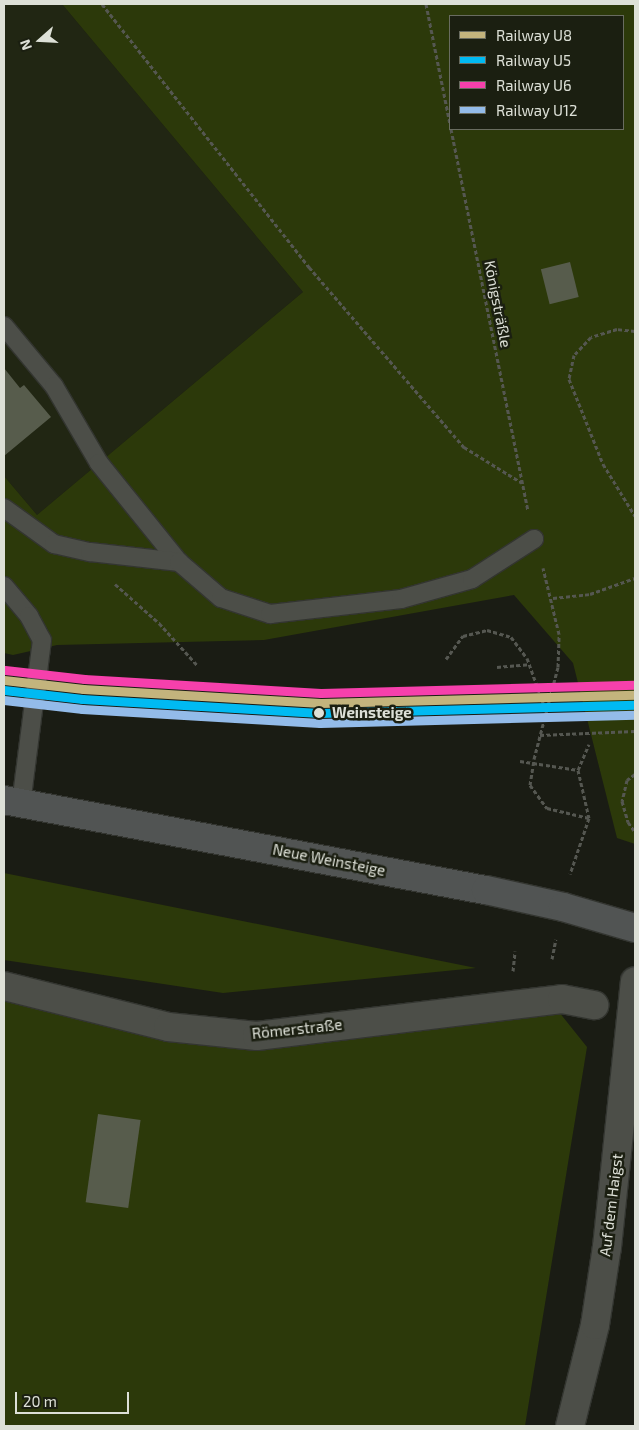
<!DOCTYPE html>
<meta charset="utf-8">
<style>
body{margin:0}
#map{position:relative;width:639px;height:1430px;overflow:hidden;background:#1a1c14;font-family:"Exo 2",sans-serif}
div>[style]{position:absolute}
.built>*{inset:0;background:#212613}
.green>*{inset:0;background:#2c390a}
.building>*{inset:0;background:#575c4c;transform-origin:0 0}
.path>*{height:3px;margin-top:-1.5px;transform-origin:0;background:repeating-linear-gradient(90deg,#555751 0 4px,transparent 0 6.5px)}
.roads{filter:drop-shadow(1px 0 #333530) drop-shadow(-1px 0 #333530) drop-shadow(0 1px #333530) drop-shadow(0 -1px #333530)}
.lane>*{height:18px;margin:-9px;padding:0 9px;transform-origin:9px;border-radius:9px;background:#4c4e48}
.street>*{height:28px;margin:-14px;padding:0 14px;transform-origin:14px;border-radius:14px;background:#4c4e48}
.primary>*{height:28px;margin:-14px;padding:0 14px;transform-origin:14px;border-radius:14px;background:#515453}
.path-bridge>*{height:3px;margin-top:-1.5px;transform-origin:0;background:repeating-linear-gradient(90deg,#555751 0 4px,transparent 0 6.5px)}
.rail-1>*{height:9px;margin:-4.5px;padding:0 4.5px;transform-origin:4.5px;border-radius:4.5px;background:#c3b47d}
.rail-2>*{height:9px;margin:-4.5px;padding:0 4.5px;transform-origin:4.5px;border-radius:4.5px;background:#00baf2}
.rail-3>*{height:9px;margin:-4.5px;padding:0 4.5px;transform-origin:4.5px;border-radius:4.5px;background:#f640ac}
.rail-4>*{height:9px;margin:-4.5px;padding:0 4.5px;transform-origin:4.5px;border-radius:4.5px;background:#93bbe9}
.dots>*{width:14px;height:14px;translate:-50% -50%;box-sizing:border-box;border:2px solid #1b1f11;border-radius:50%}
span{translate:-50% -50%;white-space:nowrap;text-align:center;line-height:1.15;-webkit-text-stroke:5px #1b1f11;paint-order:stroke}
.street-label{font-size:15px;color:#dde0d7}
.stop-label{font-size:15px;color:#dde0d7;font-weight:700}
.left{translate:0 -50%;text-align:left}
.frame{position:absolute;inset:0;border:5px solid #dde0d7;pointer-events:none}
.legend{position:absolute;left:449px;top:15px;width:175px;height:115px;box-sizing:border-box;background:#1b1f11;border:1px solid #696c60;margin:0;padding:6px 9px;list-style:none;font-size:15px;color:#dde0d7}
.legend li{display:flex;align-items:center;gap:10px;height:25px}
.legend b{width:25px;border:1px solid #696c60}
.north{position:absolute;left:15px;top:15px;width:50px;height:50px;-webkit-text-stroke:4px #1b1f11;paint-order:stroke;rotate:251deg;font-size:14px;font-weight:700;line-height:20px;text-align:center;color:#dde0d7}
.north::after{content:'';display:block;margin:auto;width:18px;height:22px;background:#dde0d7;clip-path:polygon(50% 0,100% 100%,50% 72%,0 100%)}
.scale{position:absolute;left:15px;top:1392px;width:114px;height:22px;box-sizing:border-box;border:2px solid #dde0d7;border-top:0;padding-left:6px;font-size:15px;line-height:18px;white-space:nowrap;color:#dde0d7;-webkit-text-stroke:4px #1b1f11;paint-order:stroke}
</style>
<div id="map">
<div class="built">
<i style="clip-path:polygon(4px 4px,62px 4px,303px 292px,37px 515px,4px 476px)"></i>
</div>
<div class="green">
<i style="clip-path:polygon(evenodd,62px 4px,635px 4px,635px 844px,617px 838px,573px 663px,514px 595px,264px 640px,57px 645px,13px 655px,4px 653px,4px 476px,37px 515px,303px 292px,62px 4px,450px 16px,623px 16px,623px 129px,450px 129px,450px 16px)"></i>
<i style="clip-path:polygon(4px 873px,476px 968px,223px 993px,4px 960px)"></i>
<i style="clip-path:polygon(4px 1000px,182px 1042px,555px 1007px,587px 1047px,525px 1426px,4px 1426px)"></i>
</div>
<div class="building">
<i style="left:570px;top:262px;width:36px;height:30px;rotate:76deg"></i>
<i style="clip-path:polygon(4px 368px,20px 388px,24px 385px,51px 417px,4px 456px)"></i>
<i style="left:98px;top:1114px;width:43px;height:89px;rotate:8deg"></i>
</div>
<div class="path">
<i style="left:102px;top:4px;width:335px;rotate:51.8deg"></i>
<i style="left:309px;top:267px;width:238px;rotate:49.3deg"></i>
<i style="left:464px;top:447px;width:68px;rotate:31.8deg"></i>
<i style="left:426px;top:4px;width:122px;rotate:78.7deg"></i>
<i style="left:451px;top:129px;width:390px;rotate:78.6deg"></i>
<i style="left:635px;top:331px;width:18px;rotate:-174deg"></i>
<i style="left:617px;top:329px;width:27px;rotate:163deg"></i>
<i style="left:591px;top:337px;width:25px;rotate:133deg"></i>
<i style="left:574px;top:355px;width:25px;rotate:102deg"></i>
<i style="left:569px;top:379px;width:92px;rotate:68.2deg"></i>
<i style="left:603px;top:464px;width:61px;rotate:58.4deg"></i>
<i style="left:115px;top:584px;width:59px;rotate:41.6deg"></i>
<i style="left:159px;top:623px;width:58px;rotate:47.8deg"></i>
<i style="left:553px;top:598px;width:37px;rotate:-6deg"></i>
<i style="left:590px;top:594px;width:48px;rotate:-19.6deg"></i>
<i style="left:446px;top:659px;width:29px;rotate:-54deg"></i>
<i style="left:463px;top:636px;width:25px;rotate:-14deg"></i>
<i style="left:487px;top:630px;width:25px;rotate:16deg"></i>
<i style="left:511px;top:637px;width:26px;rotate:53deg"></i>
<i style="left:527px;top:658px;width:56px;rotate:70.3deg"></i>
<i style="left:497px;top:667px;width:32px;rotate:-5deg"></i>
<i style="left:540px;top:735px;width:95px;rotate:-2.4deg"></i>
<i style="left:534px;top:759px;width:95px;rotate:-75.4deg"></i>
<i style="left:558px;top:667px;width:33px;rotate:-88deg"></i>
<i style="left:559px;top:634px;width:68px;rotate:-103.6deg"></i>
<i style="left:520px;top:761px;width:59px;rotate:8.8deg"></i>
<i style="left:578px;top:770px;width:49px;rotate:77.1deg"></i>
<i style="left:589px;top:818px;width:59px;rotate:108.7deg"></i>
<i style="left:578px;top:770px;width:28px;rotate:-67deg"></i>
<i style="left:635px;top:774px;width:10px;rotate:143deg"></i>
<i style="left:627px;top:780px;width:22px;rotate:103deg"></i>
<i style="left:622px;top:801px;width:22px;rotate:74deg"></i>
<i style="left:628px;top:822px;width:12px;rotate:55deg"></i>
<i style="left:530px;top:785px;width:29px;rotate:54deg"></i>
<i style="left:547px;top:808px;width:43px;rotate:13.4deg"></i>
<i style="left:552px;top:959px;width:20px;rotate:-79deg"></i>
<i style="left:513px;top:971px;width:20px;rotate:-84deg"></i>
</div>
<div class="roads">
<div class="lane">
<i style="left:4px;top:326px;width:78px;rotate:50.2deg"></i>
<i style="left:54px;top:386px;width:89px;rotate:59.7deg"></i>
<i style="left:99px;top:463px;width:127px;rotate:51.1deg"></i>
<i style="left:4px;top:508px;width:62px;rotate:35.8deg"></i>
<i style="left:54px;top:544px;width:37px;rotate:13deg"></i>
<i style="left:90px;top:552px;width:90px;rotate:6.4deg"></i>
<i style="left:179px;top:562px;width:55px;rotate:40.6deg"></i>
<i style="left:221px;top:598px;width:52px;rotate:18.1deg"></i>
<i style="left:270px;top:614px;width:132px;rotate:-6.5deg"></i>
<i style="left:401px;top:599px;width:74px;rotate:-15.7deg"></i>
<i style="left:472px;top:579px;width:74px;rotate:-32.8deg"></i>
<i style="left:4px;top:586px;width:39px;rotate:50deg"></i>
<i style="left:29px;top:616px;width:27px;rotate:62deg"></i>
<i style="left:42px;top:640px;width:164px;rotate:97.3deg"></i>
</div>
<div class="street">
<i style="left:4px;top:986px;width:169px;rotate:14deg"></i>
<i style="left:168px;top:1027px;width:89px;rotate:5.8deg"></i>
<i style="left:257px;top:1036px;width:307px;rotate:-6.9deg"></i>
<i style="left:562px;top:999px;width:33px;rotate:11deg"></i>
<i style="left:570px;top:1426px;width:104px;rotate:-76.1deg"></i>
<i style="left:595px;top:1325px;width:79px;rotate:-81.3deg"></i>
<i style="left:607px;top:1247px;width:267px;rotate:-84deg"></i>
</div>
<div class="primary">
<i style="left:4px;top:800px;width:490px;rotate:10.6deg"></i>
<i style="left:486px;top:890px;width:79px;rotate:12.4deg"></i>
<i style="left:563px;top:907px;width:75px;rotate:16.3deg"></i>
</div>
</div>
<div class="path-bridge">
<i style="left:530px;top:785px;width:26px;rotate:-81deg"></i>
</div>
<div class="rail-1">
<i style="left:4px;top:680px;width:80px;rotate:6.5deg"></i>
<i style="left:83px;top:689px;width:238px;rotate:3.4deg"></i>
<i style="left:321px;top:703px;width:314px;rotate:-1.5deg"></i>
</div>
<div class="rail-2">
<i style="left:4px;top:690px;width:79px;rotate:6.6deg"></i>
<i style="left:82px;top:699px;width:238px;rotate:3.4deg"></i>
<i style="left:320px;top:713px;width:315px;rotate:-1.5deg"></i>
</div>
<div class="rail-3">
<i style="left:5px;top:670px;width:80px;rotate:6.5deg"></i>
<i style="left:84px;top:679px;width:237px;rotate:3.4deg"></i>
<i style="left:321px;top:693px;width:314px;rotate:-1.5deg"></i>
</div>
<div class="rail-4">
<i style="left:4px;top:700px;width:79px;rotate:6.6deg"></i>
<i style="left:82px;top:709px;width:238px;rotate:3.4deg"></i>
<i style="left:320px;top:723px;width:315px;rotate:-1.5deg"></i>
</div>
<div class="dots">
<i style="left:319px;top:713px;background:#dde0d7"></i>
</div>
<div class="street-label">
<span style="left:498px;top:304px;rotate:79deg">Königsträßle</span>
<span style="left:329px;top:860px;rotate:11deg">Neue Weinsteige</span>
<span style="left:297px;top:1029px;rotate:-6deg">Römerstraße</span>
<span style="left:611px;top:1205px;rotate:-83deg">Auf dem Haigst</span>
</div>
<div class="stop-label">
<span class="left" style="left:332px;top:713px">Weinsteige</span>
</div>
<div class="frame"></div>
<ul class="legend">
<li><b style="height:6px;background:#c3b47d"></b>Railway U8</li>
<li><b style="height:6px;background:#00baf2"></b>Railway U5</li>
<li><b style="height:6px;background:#f640ac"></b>Railway U6</li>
<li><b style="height:6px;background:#93bbe9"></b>Railway U12</li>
</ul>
<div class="north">N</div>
<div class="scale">20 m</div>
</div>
